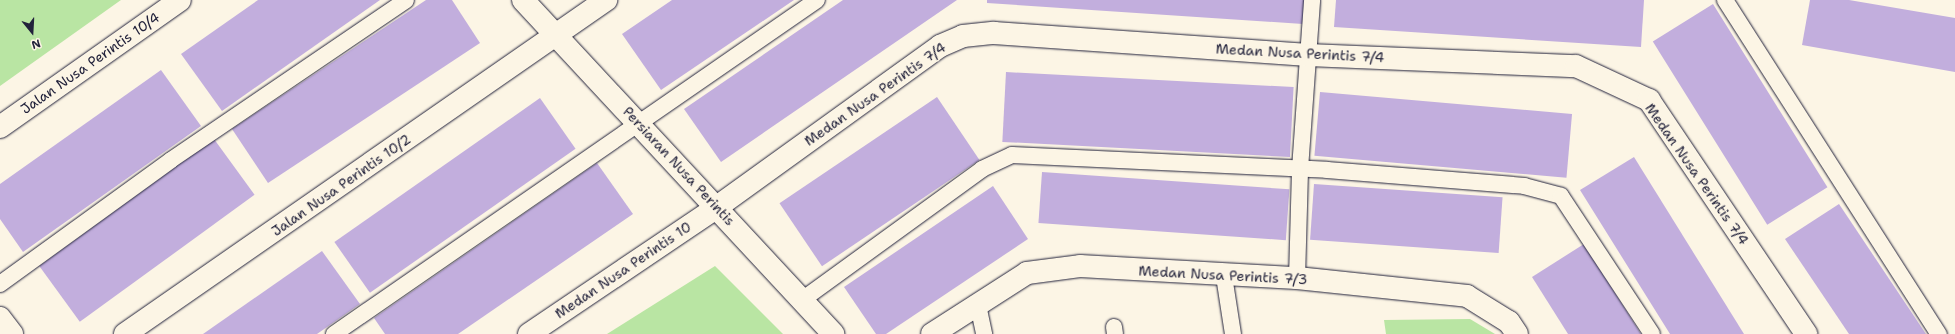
<!DOCTYPE html>
<html>
<head>
<meta charset="utf-8">
<style>
  body { margin:0 }
  #map { position:relative; width:1955px; height:334px; overflow:hidden; background:#fcf5e5; font-family:"Shantell Sans",sans-serif }
  div>[style] { position:absolute }
  .green>* { inset:0; background:#b9e5a3 }
  .building>* { inset:0; background:#c2aedd; transform-origin:0 0 }
  .roads { filter:drop-shadow(0 0 1px #22223b) drop-shadow(0 0 1px #22223b) }
  .lane>* { height:16px; margin:-8px; padding:0 8px; transform-origin:8px; border-radius:8px; background:#fcf5e5 }
  .street>* { height:22px; margin:-11px; padding:0 11px; transform-origin:11px; border-radius:11px; background:#fcf5e5 }
  span { translate:-50% -50%; white-space:nowrap; text-align:center; line-height:1.15; -webkit-text-stroke:3px #fcf5e5; paint-order:stroke }
  .street-label { font-size:14px; color:#22223b }
  .north { position:absolute; left:12px; top:12px; width:40px; height:40px; -webkit-text-stroke:3px #fcf5e5; paint-order:stroke; rotate:162deg; font-size:11px; font-weight:700; line-height:16px; text-align:center; color:#22223b }
  .north::after { content:''; display:block; margin:auto; width:14px; height:18px; background:#22223b; clip-path:polygon(50% 0,100% 100%,50% 72%,0 100%) }
</style>
</head>
<body>
<div id="map">
  <div class="green">
    <div style="clip-path:polygon(0 0,121px 0,0 86px)"></div>
    <div style="clip-path:polygon(715px 266px,783px 334px,607px 334px)"></div>
    <div style="clip-path:polygon(1470px 319px,1495px 334px,1386px 334px,1384px 320px)"></div>
  </div>
  <div class="building">
    <div style="clip-path:polygon(258px 0,380px 0,222px 111px,181px 54px)"></div>
    <div style="clip-path:polygon(426px 0,452px 0,480px 43px,268px 183px,232px 129px)"></div>
    <div style="clip-path:polygon(672px 0,794px 0,661px 90px,622px 34px)"></div>
    <div style="clip-path:polygon(843px 0,957px 0,721px 162px,684px 109px)"></div>
    <div style="clip-path:polygon(987px 0,1305px 0,1303px 24px,987px 3px)"></div>
    <div style="clip-path:polygon(1336px 0,1644px 0,1641px 47px,1334px 27px)"></div>
    <div style="clip-path:polygon(1810px 0,1849px 0,1955px 18px,1955px 72px,1802px 45px)"></div>
    <div style="left:1713px;top:4px;width:216px;height:71px;rotate:58deg"></div>
    <div style="clip-path:polygon(161px 70px,201px 126px,23px 252px,0 219px,0 184px)"></div>
    <div style="left:1006px;top:72px;width:288px;height:70px;rotate:3deg"></div>
    <div style="left:1320px;top:92px;width:253px;height:64px;rotate:5deg"></div>
    <div style="left:937px;top:97px;width:76px;height:190px;rotate:56deg"></div>
    <div style="left:540px;top:98px;width:62px;height:251px;rotate:55deg"></div>
    <div style="left:214px;top:139px;width:69px;height:216px;rotate:54deg"></div>
    <div style="clip-path:polygon(1634px 157px,1744px 334px,1670px 334px,1580px 190px)"></div>
    <div style="clip-path:polygon(597px 163px,633px 214px,458px 334px,385px 334px,374px 318px)"></div>
    <div style="left:1042px;top:172px;width:248px;height:51px;rotate:4deg"></div>
    <div style="left:1314px;top:184px;width:189px;height:56px;rotate:4deg"></div>
    <div style="clip-path:polygon(993px 186px,1028px 239px,886px 334px,876px 334px,844px 287px)"></div>
    <div style="clip-path:polygon(1839px 204px,1926px 334px,1849px 334px,1785px 239px)"></div>
    <div style="clip-path:polygon(1584px 244px,1641px 334px,1568px 334px,1532px 277px)"></div>
    <div style="clip-path:polygon(322px 251px,360px 304px,317px 334px,203px 334px)"></div>
  </div>
  <div class="roads">
    <div class="lane">
      <div style="left:1725px;top:0;width:397px;rotate:57.4deg"></div>
      <div style="left:1224px;top:276px;width:59px;rotate:81.2deg"></div>
      <div style="left:1297px;top:278px;width:109px;rotate:-88.4deg"></div>
      <div style="left:1300px;top:169px;width:169px;rotate:-85.9deg"></div>
      <div style="left:0;top:284px;width:211px;rotate:-35.9deg"></div>
      <div style="left:171px;top:160px;width:284px;rotate:-34.2deg"></div>
      <div style="left:802px;top:300px;width:223px;rotate:-36deg"></div>
      <div style="left:982px;top:169px;width:33px;rotate:-25deg"></div>
      <div style="left:1012px;top:155px;width:315px;rotate:2.7deg"></div>
      <div style="left:1327px;top:170px;width:198px;rotate:4.6deg"></div>
      <div style="left:1524px;top:186px;width:38px;rotate:15deg"></div>
      <div style="left:1561px;top:196px;width:165px;rotate:56.6deg"></div>
      <div style="left:978px;top:305px;width:30px;rotate:78deg"></div>
      <div style="left:1114px;top:327px;width:7px;rotate:82deg"></div>
      <div style="left:334px;top:334px;width:587px;rotate:-34.66deg"></div>
    </div>
    <div class="street">
      <div style="left:523px;top:0;width:456px;rotate:47.1deg"></div>
      <div style="left:0;top:127px;width:220px;rotate:-35.2deg"></div>
      <div style="left:0;top:318px;width:20px;rotate:53deg"></div>
      <div style="left:125px;top:334px;width:586px;rotate:-34.78deg"></div>
      <div style="left:529px;top:334px;width:227px;rotate:-34deg"></div>
      <div style="left:717px;top:207px;width:275px;rotate:-35.8deg"></div>
      <div style="left:940px;top:46px;width:25px;rotate:-23deg"></div>
      <div style="left:963px;top:36px;width:31px;rotate:-6deg"></div>
      <div style="left:994px;top:33px;width:315px;rotate:4deg"></div>
      <div style="left:1308px;top:55px;width:268px;rotate:2.4deg"></div>
      <div style="left:1576px;top:66px;width:81px;rotate:25deg"></div>
      <div style="left:1649px;top:100px;width:282px;rotate:56.1deg"></div>
      <div style="left:932px;top:334px;width:113px;rotate:-32.7deg"></div>
      <div style="left:1027px;top:273px;width:53px;rotate:-7.5deg"></div>
      <div style="left:1080px;top:266px;width:217px;rotate:3.2deg"></div>
      <div style="left:1297px;top:278px;width:171px;rotate:6deg"></div>
      <div style="left:1467px;top:296px;width:49px;rotate:31.8deg"></div>
      <div style="left:1509px;top:322px;width:14px;rotate:56deg"></div>
    </div>
  </div>
  <div class="street-label">
    <span style="left:1300px;top:53px;rotate:3deg">Medan Nusa Perintis 7/4</span>
    <span style="left:90px;top:63px;rotate:-35deg">Jalan Nusa Perintis 10/4</span>
    <span style="left:875px;top:94px;rotate:-35deg">Medan Nusa Perintis 7/4</span>
    <span style="left:679px;top:166px;rotate:47deg">Persiaran Nusa Perintis</span>
    <span style="left:1697px;top:174px;rotate:55deg">Medan Nusa Perintis 7/4</span>
    <span style="left:341px;top:185px;rotate:-35deg">Jalan Nusa Perintis 10/2</span>
    <span style="left:623px;top:270px;rotate:-34deg">Medan Nusa Perintis 10</span>
    <span style="left:1223px;top:275px;rotate:3deg">Medan Nusa Perintis 7/3</span>
  </div>
  <div class="north">N</div>
</div>
</body>
</html>
